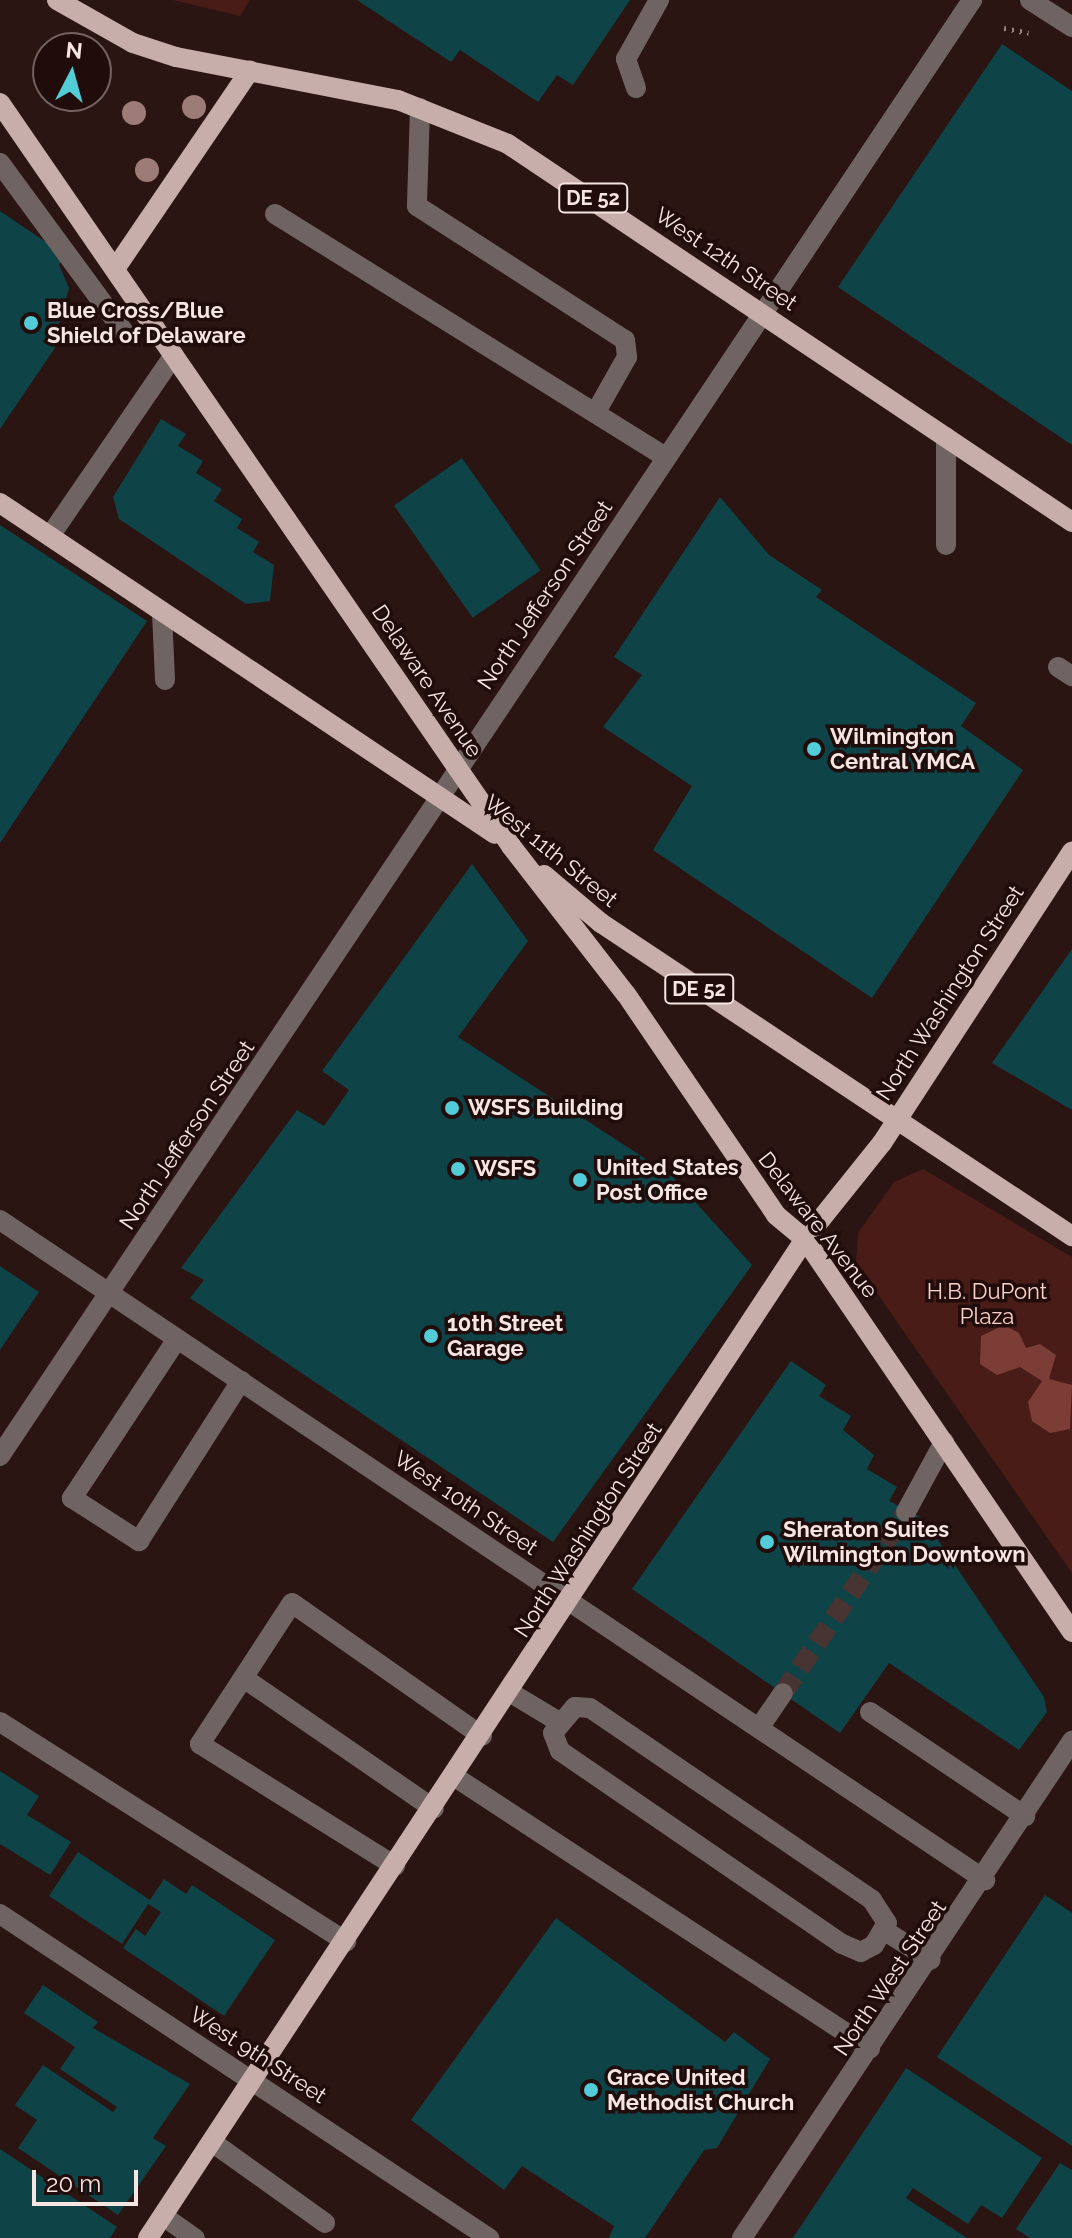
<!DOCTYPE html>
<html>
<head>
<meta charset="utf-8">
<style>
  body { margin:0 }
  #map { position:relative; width:1072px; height:2238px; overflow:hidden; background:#2a1513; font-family:Raleway,sans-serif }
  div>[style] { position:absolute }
  .green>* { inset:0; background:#4a1c18 }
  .water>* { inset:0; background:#7c3d36 }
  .building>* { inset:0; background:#0e4348; transform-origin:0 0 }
  .minor-tunnel>* { height:20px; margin-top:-10px; transform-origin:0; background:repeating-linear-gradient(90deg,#483432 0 20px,transparent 0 30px) }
  .path>* { height:5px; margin-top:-2.5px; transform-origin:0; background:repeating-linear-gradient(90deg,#978583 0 2px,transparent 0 8px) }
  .minor>* { height:20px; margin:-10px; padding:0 10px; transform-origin:10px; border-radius:10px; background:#706462 }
  .major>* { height:20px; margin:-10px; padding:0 10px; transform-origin:10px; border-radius:10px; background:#c7aeaa }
  .trees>* { width:24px; height:24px; margin:-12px; border-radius:50%; background:#9d7c78 }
  .dots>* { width:22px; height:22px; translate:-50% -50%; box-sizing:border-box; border:4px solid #200c0a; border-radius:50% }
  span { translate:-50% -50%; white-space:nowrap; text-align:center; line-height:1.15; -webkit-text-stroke:7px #200c0a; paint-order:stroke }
  .shield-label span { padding:2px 6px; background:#200c0a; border:2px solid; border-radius:6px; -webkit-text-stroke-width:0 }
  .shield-label { font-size:20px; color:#f5e5e3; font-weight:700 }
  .street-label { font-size:22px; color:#f5e5e3 }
  .poi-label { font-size:22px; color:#f5e5e3; font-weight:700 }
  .left { translate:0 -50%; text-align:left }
  .park-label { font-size:22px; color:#fbd1cb }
  .north { position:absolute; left:32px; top:32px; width:80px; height:80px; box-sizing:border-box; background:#200c0a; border:2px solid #756361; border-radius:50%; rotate:6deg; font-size:22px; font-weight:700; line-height:32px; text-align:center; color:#f5e5e3 }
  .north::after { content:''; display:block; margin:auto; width:28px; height:36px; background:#52ccd6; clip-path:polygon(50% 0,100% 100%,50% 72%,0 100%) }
  .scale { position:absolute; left:32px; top:2170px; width:106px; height:36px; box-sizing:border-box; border:4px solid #f5e5e3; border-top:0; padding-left:10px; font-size:24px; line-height:28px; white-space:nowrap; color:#f5e5e3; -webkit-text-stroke:6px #200c0a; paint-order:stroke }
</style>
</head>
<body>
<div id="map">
  <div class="green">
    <div style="clip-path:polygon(173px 0,250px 0,240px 16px)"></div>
    <div style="clip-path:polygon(923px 1169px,1072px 1257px,1072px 1573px,856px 1263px,858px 1233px,894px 1182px)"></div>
  </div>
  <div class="water">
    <div style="clip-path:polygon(1004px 1325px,1019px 1333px,1026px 1348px,1040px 1344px,1056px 1355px,1049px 1379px,1072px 1385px,1070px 1429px,1050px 1433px,1032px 1421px,1028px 1402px,1042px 1381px,1020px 1367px,997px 1375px,980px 1364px,981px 1336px)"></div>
  </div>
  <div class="building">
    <div style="clip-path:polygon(357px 0,630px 0,573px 85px,557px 75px,538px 102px,460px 50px,451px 62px)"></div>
    <div style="clip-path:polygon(1002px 44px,1072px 91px,1072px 445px,838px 287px)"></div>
    <div style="clip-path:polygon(0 211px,65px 255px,59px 265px,69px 288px,58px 328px,65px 333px,0 429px)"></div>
    <div style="clip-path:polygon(161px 419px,186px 434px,178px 446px,203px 461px,196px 473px,222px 489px,214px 501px,242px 519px,237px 528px,259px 542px,253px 552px,274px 565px,270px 601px,246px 604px,119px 519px,113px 497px)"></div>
    <div style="left:462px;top:458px;width:137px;height:83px;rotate:55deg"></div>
    <div style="clip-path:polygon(720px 497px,769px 555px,822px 590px,816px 597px,976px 703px,961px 726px,1023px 770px,872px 998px,653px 850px,692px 786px,603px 727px,642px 675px,614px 657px)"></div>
    <div style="clip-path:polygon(0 525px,147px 621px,0 843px)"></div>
    <div style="clip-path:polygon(472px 864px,528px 941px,458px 1037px,672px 1176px,752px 1265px,553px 1542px,190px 1298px,204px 1280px,181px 1268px,297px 1110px,324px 1126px,349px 1090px,322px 1071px)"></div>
    <div style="clip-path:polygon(1072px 949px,1072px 1110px,992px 1063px)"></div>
    <div style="clip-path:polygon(0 1266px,39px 1292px,0 1350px)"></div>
    <div style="clip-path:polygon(791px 1361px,826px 1385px,819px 1396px,851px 1416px,843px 1430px,874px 1455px,867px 1469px,897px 1487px,889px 1501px,924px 1519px,1044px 1697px,1047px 1712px,1019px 1750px,889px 1663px,840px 1733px,632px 1589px)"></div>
    <div style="clip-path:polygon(0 1771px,39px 1796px,27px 1815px,71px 1842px,50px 1875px,0 1844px)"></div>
    <div style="clip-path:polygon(78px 1852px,150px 1900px,164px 1879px,186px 1894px,192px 1885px,275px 1940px,224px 2016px,123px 1948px,136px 1929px,145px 1936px,161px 1912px,148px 1904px,122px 1944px,49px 1896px)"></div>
    <div style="clip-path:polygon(1045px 1895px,1072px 1913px,1072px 2146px,937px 2057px)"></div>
    <div style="clip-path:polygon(556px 1918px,725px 2042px,734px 2032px,770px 2059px,717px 2148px,704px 2150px,645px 2238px,609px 2238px,614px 2226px,522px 2166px,504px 2190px,411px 2120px)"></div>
    <div style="clip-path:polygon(43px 1985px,98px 2022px,93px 2028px,190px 2084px,153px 2138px,166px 2146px,118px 2215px,18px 2148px,37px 2120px,15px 2105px,43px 2065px,113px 2112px,117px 2107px,60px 2069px,75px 2047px,24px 2013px)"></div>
    <div style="clip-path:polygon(906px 2068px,1042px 2158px,1002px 2218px,981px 2205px,968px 2224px,913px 2188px,906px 2198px,967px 2238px,793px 2238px)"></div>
    <div style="clip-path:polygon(0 2149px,117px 2227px,110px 2238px,0 2238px)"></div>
    <div style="clip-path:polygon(1060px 2163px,1072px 2170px,1072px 2238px,1030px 2238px,1016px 2229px)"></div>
  </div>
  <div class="minor-tunnel">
    <div style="left:783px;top:1693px;width:219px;rotate:-55.8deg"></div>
  </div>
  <div class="path">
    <div style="left:1004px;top:28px;width:25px;rotate:11deg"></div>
  </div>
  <div class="minor">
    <div style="left:1030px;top:0;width:50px;rotate:32.7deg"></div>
    <div style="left:636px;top:88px;width:31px;rotate:-109deg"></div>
    <div style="left:626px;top:59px;width:68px;rotate:-60.8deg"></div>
    <div style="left:420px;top:108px;width:98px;rotate:91.8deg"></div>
    <div style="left:417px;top:206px;width:247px;rotate:32.8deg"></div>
    <div style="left:625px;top:340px;width:17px;rotate:83deg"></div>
    <div style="left:627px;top:357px;width:61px;rotate:119.5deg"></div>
    <div style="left:0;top:163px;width:211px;rotate:53.7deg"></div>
    <div style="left:275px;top:214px;width:460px;rotate:31.9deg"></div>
    <div style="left:946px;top:437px;width:108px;rotate:90deg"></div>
    <div style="left:50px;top:536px;width:219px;rotate:-55.6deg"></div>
    <div style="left:162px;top:613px;width:67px;rotate:87.4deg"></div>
    <div style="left:1058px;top:667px;width:17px;rotate:33deg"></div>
    <div style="left:0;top:1220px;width:1186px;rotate:33.82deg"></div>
    <div style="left:177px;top:1339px;width:191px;rotate:123.4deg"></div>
    <div style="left:72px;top:1498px;width:80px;rotate:32.7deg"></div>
    <div style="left:139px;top:1541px;width:190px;rotate:-57.5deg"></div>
    <div style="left:0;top:1456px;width:1751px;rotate:-56.27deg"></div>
    <div style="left:906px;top:1512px;width:80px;rotate:-61.5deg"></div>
    <div style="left:245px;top:1679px;width:229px;rotate:34.5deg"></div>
    <div style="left:511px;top:1693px;width:56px;rotate:31.1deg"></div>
    <div style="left:575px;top:1707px;width:15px;rotate:4deg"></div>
    <div style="left:590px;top:1708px;width:341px;rotate:34.2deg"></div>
    <div style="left:872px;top:1900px;width:27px;rotate:57deg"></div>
    <div style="left:887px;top:1923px;width:26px;rotate:121deg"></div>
    <div style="left:874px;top:1945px;width:15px;rotate:152deg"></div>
    <div style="left:861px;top:1952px;width:21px;rotate:-157deg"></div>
    <div style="left:842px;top:1944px;width:342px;rotate:-145.6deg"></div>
    <div style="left:560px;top:1751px;width:19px;rotate:-111deg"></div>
    <div style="left:553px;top:1733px;width:34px;rotate:-50deg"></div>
    <div style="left:870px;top:1712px;width:187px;rotate:33.9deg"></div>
    <div style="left:0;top:1722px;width:410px;rotate:32.4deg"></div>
    <div style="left:759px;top:1728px;width:42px;rotate:-55.6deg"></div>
    <div style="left:455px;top:1777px;width:496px;rotate:33.2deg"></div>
    <div style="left:395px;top:1866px;width:230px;rotate:-148deg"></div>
    <div style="left:200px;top:1744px;width:168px;rotate:-56.9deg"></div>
    <div style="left:292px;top:1603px;width:232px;rotate:35deg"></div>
    <div style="left:0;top:1914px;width:587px;rotate:33.53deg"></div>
    <div style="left:885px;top:1931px;width:54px;rotate:32.2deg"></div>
    <div style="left:212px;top:2142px;width:139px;rotate:35.6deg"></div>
    <div style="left:163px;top:2216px;width:39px;rotate:35deg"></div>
    <div style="left:742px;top:2238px;width:597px;rotate:-56.42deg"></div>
  </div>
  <div class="major">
    <div style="left:57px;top:0;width:87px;rotate:29.5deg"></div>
    <div style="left:133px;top:43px;width:45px;rotate:18deg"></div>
    <div style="left:176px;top:57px;width:226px;rotate:11deg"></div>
    <div style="left:398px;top:100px;width:118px;rotate:21.8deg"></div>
    <div style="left:508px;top:144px;width:679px;rotate:33.83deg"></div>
    <div style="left:0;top:103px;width:902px;rotate:55.48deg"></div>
    <div style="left:511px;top:846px;width:187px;rotate:52.2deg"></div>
    <div style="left:626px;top:994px;width:267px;rotate:55.8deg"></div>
    <div style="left:776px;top:1215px;width:38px;rotate:40deg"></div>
    <div style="left:805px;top:1239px;width:475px;rotate:55.8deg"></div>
    <div style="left:115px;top:269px;width:240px;rotate:-55.8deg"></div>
    <div style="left:0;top:503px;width:595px;rotate:33.77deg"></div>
    <div style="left:544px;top:875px;width:75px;rotate:40.1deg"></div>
    <div style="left:601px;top:923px;width:566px;rotate:33.61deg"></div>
    <div style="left:148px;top:2238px;width:1196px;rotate:-56.67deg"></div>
    <div style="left:805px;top:1239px;width:123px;rotate:-51.3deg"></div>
    <div style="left:882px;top:1143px;width:348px;rotate:-56.9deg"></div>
  </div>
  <div class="trees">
    <div style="left:194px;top:107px"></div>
    <div style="left:134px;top:113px"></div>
    <div style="left:147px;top:170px"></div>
  </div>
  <div class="dots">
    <div style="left:31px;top:323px;background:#52ccd6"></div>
    <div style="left:814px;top:749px;background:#52ccd6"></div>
    <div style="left:452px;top:1108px;background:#52ccd6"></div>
    <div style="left:458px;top:1169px;background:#52ccd6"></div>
    <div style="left:580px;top:1180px;background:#52ccd6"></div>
    <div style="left:431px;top:1336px;background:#52ccd6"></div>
    <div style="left:767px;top:1542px;background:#52ccd6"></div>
    <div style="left:591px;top:2090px;background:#52ccd6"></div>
  </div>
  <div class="shield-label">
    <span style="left:593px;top:198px">DE 52</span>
    <span style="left:699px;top:989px">DE 52</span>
  </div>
  <div class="street-label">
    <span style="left:726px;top:259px;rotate:34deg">West 12th Street</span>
    <span style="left:545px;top:595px;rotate:-56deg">North Jefferson Street</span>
    <span style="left:427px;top:681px;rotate:56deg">Delaware Avenue</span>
    <span style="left:551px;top:851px;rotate:39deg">West 11th Street</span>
    <span style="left:950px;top:993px;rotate:-57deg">North Washington Street</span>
    <span style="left:187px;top:1135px;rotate:-56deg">North Jefferson Street</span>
    <span style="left:818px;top:1225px;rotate:52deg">Delaware Avenue</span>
    <span style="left:466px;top:1503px;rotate:34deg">West 10th Street</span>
    <span style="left:588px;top:1530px;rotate:-57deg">North Washington Street</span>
    <span style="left:890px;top:1978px;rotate:-56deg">North West Street</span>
    <span style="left:258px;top:2055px;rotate:33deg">West 9th Street</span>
  </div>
  <div class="poi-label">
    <span class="left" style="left:47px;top:323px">Blue Cross/Blue<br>Shield of Delaware</span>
    <span class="left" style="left:830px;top:749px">Wilmington<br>Central YMCA</span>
    <span class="left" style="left:468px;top:1108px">WSFS Building</span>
    <span class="left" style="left:596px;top:1180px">United States<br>Post Office</span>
    <span class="left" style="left:474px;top:1169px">WSFS</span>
    <span class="left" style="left:447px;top:1336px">10th Street<br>Garage</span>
    <span class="left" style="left:783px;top:1542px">Sheraton Suites<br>Wilmington Downtown</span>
    <span class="left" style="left:607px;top:2090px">Grace United<br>Methodist Church</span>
  </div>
  <div class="park-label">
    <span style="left:987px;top:1304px">H.B. DuPont<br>Plaza</span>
  </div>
  <div class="north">N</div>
  <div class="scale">20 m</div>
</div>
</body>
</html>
